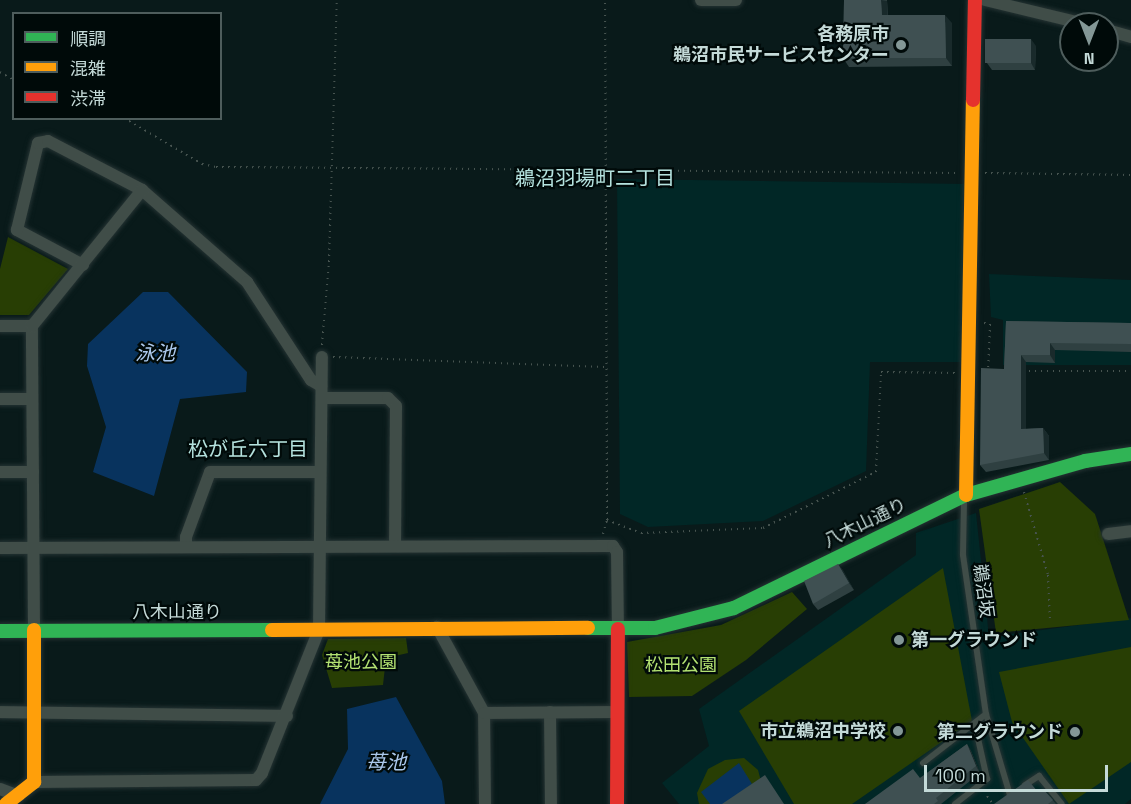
<!DOCTYPE html>
<html>
<head>
<meta charset="utf-8">
<style>
  body { margin:0 }
  #map { position:relative; width:1131px; height:804px; overflow:hidden; background:#091a1a; font-family:"Space Grotesk","Noto Sans JP",sans-serif }
  div>[style] { position:absolute }
  .built>* { inset:0; background:#012726 }
  .green>* { inset:0; background:#283e04 }
  .water>* { inset:0; background:#08335e }
  .path>* { height:2px; margin-top:-1px; transform-origin:0; background:repeating-linear-gradient(90deg,#475450 0 1.5px,transparent 0 6px) }
  .roads { filter:drop-shadow(0 0 2px #253333) drop-shadow(0 0 2px #253333) }
  .lane>* { height:6px; margin:-3px; padding:0 3px; transform-origin:3px; border-radius:3px; background:#404d48 }
  .street>* { height:12px; margin:-6px; padding:0 6px; transform-origin:6px; border-radius:6px; background:#404d48 }
  .fast>* { height:14px; margin:-7px; padding:0 7px; transform-origin:7px; border-radius:7px; background:#30b455 }
  .slow>* { height:14px; margin:-7px; padding:0 7px; transform-origin:7px; border-radius:7px; background:#ff9f0a }
  .jam>* { height:14px; margin:-7px; padding:0 7px; transform-origin:7px; border-radius:7px; background:#e5322d }
  .wall>* { inset:0; background:#2f4041 }
  .shaded-wall>* { inset:0; background:#192a2b }
  .building>* { inset:0; background:#3f5052; transform-origin:0 0 }
  .dots>* { width:16px; height:16px; translate:-50% -50%; box-sizing:border-box; border:3px solid #000a09; border-radius:50% }
  span { translate:-50% -50%; white-space:nowrap; text-align:center; line-height:1.15; -webkit-text-stroke:4.5px #000a09; paint-order:stroke }
  .poi-label { font-size:18px; color:#c4dad8; font-weight:700 }
  .right { translate:-100% -50%; text-align:right }
  .left { translate:0 -50%; text-align:left }
  .street-label { font-size:18px; color:#c4dad8 }
  .park-label { font-size:18px; color:#b3e272 }
  .neighbourhood-label { font-size:20px; color:#b5e3df }
  .water-label { font-size:20px; color:#acc9ed; font-style:italic }
  .legend { position:absolute; left:12px; top:12px; width:210px; height:108px; box-sizing:border-box; background:#000a09; border:2px solid #4e5d5c; margin:0; padding:8px 10px; list-style:none; font-size:18px; color:#c4dad8 }
  .legend li { display:flex; align-items:center; gap:12px; height:30px }
  .legend b { width:30px; border:2px solid #4e5d5c }
  .north { position:absolute; left:1059px; top:12px; width:60px; height:60px; box-sizing:border-box; background:#000a09; border:2px solid #4e5d5c; border-radius:50%; rotate:180deg; font-size:16px; font-weight:700; line-height:24px; text-align:center; color:#c4dad8 }
  .north::after { content:''; display:block; margin:auto; width:21px; height:27px; background:#839796; clip-path:polygon(50% 0,100% 100%,50% 72%,0 100%) }
  .scale { position:absolute; left:924px; top:765px; width:184px; height:27px; box-sizing:border-box; border:3px solid #c4dad8; border-top:0; padding-left:8px; font-size:18px; line-height:21px; white-space:nowrap; color:#c4dad8; -webkit-text-stroke:4px #000a09; paint-order:stroke }
</style>
</head>
<body>
<div id="map">
  <div class="built">
    <div style="clip-path:polygon(617px 179px,967px 184px,962px 362px,870px 362px,866px 471px,763px 521px,648px 527px,620px 514px)"></div>
    <div style="clip-path:polygon(989px 274px,1131px 280px,1131px 365px,1003px 365px,1003px 320px,991px 317px)"></div>
    <div style="clip-path:polygon(976px 513px,989px 637px,1131px 618px,1131px 799px,1125px 804px,679px 804px,662px 783px,709px 746px,699px 709px,916px 555px,916px 533px)"></div>
  </div>
  <div class="green">
    <div style="clip-path:polygon(8px 237px,68px 269px,29px 315px,0 315px,0 269px)"></div>
    <div style="clip-path:polygon(1060px 482px,1095px 514px,1129px 620px,996px 633px,979px 509px)"></div>
    <div style="clip-path:polygon(943px 568px,972px 721px,852px 804px,794px 804px,739px 711px)"></div>
    <div style="clip-path:polygon(792px 592px,807px 609px,746px 660px,692px 696px,629px 697px,627px 642px,721px 625px)"></div>
    <div style="clip-path:polygon(406px 638px,408px 653px,386px 658px,383px 685px,332px 688px,322px 655px,328px 639px)"></div>
    <div style="clip-path:polygon(1131px 647px,1131px 762px,1069px 804px,1012px 722px,999px 672px)"></div>
    <div style="clip-path:polygon(744px 758px,758px 770px,762px 785px,734px 804px,699px 804px,697px 793px,708px 769px,725px 760px)"></div>
  </div>
  <div class="water">
    <div style="clip-path:polygon(143px 292px,168px 292px,247px 372px,246px 392px,180px 399px,154px 496px,93px 472px,106px 427px,87px 366px,88px 344px)"></div>
    <div style="clip-path:polygon(396px 697px,442px 781px,445px 804px,320px 804px,348px 749px,347px 709px)"></div>
    <div style="clip-path:polygon(739px 763px,752px 784px,724px 804px,710px 804px,701px 792px)"></div>
  </div>
  <div class="path">
    <div style="left:0;top:72px;width:16px;rotate:30deg"></div>
    <div style="left:124px;top:118px;width:91px;rotate:30.5deg"></div>
    <div style="left:202px;top:164px;width:14px;rotate:12deg"></div>
    <div style="left:216px;top:167px;width:742px;rotate:0.46deg"></div>
    <div style="left:985px;top:173px;width:146px;rotate:0.8deg"></div>
    <div style="left:984px;top:323px;width:6px;rotate:9deg"></div>
    <div style="left:990px;top:324px;width:46px;rotate:92.5deg"></div>
    <div style="left:322px;top:345px;width:83px;rotate:-85.2deg"></div>
    <div style="left:329px;top:262px;width:262px;rotate:-88.3deg"></div>
    <div style="left:333px;top:357px;width:272px;rotate:2.1deg"></div>
    <div style="left:1023px;top:371px;width:108px"></div>
    <div style="left:1024px;top:492px;width:86px;rotate:73.9deg"></div>
    <div style="left:1048px;top:575px;width:44px;rotate:87.4deg"></div>
    <div style="left:607px;top:520px;width:36px;rotate:21deg"></div>
    <div style="left:641px;top:533px;width:122px;rotate:-2.3deg"></div>
    <div style="left:763px;top:528px;width:126px;rotate:-26.4deg"></div>
    <div style="left:876px;top:472px;width:100px;rotate:-87.1deg"></div>
    <div style="left:881px;top:372px;width:74px;rotate:0.8deg"></div>
    <div style="left:603px;top:534px;width:15px;rotate:-74deg"></div>
    <div style="left:607px;top:520px;width:520px;rotate:-90.22deg"></div>
    <div style="left:987px;top:796px;width:10px;rotate:53deg"></div>
  </div>
  <div class="roads">
    <div class="lane">
      <div style="left:964px;top:501px;width:54px;rotate:91.1deg"></div>
      <div style="left:963px;top:555px;width:161px;rotate:81.8deg"></div>
      <div style="left:986px;top:714px;width:84px;rotate:73.5deg"></div>
      <div style="left:1010px;top:795px;width:4px;rotate:-27deg"></div>
      <div style="left:923px;top:763px;width:80px;rotate:-37.9deg"></div>
      <div style="left:1025px;top:785px;width:17px;rotate:-33deg"></div>
      <div style="left:1039px;top:776px;width:36px;rotate:51deg"></div>
      <div style="left:955px;top:804px;width:41px;rotate:-38deg"></div>
      <div style="left:987px;top:779px;width:55px;rotate:-102.5deg"></div>
    </div>
    <div class="street">
      <div style="left:701px;top:0;width:35px"></div>
      <div style="left:985px;top:0;width:103px;rotate:13.5deg"></div>
      <div style="left:1107px;top:30px;width:25px;rotate:16deg"></div>
      <div style="left:83px;top:265px;width:75px;rotate:-152.1deg"></div>
      <div style="left:17px;top:230px;width:89px;rotate:-76.4deg"></div>
      <div style="left:38px;top:143px;width:10px;rotate:-11deg"></div>
      <div style="left:48px;top:141px;width:106px;rotate:27.5deg"></div>
      <div style="left:142px;top:190px;width:140px;rotate:41.2deg"></div>
      <div style="left:247px;top:282px;width:117px;rotate:56.9deg"></div>
      <div style="left:311px;top:380px;width:12px;rotate:31deg"></div>
      <div style="left:0;top:326px;width:32px"></div>
      <div style="left:322px;top:398px;width:66px"></div>
      <div style="left:388px;top:398px;width:11px;rotate:45deg"></div>
      <div style="left:396px;top:406px;width:140px;rotate:90.4deg"></div>
      <div style="left:0;top:399px;width:32px"></div>
      <div style="left:0;top:472px;width:33px"></div>
      <div style="left:1108px;top:534px;width:23px;rotate:-7deg"></div>
      <div style="left:186px;top:546px;width:9px;rotate:-90deg"></div>
      <div style="left:186px;top:537px;width:69px;rotate:-69.7deg"></div>
      <div style="left:210px;top:472px;width:110px"></div>
      <div style="left:0;top:548px;width:613px;rotate:-0.19deg"></div>
      <div style="left:613px;top:546px;width:7px;rotate:56deg"></div>
      <div style="left:617px;top:552px;width:77px;rotate:89.3deg"></div>
      <div style="left:437px;top:627px;width:98px;rotate:61.3deg"></div>
      <div style="left:34px;top:630px;width:304px;rotate:-90.4deg"></div>
      <div style="left:32px;top:326px;width:175px;rotate:-51deg"></div>
      <div style="left:0;top:712px;width:287px;rotate:0.8deg"></div>
      <div style="left:550px;top:712px;width:92px;rotate:89.4deg"></div>
      <div style="left:34px;top:782px;width:222px;rotate:-0.5deg"></div>
      <div style="left:256px;top:780px;width:9px;rotate:-49deg"></div>
      <div style="left:262px;top:773px;width:154px;rotate:-68.3deg"></div>
      <div style="left:319px;top:630px;width:273px;rotate:-89.4deg"></div>
      <div style="left:0;top:789px;width:20px;rotate:20deg"></div>
      <div style="left:485px;top:804px;width:91px;rotate:-90.6deg"></div>
      <div style="left:484px;top:713px;width:132px;rotate:-0.4deg"></div>
    </div>
    <div class="fast">
      <div style="left:588px;top:628px;width:67px"></div>
      <div style="left:655px;top:628px;width:81px;rotate:-14.2deg"></div>
      <div style="left:734px;top:608px;width:258px;rotate:-26deg"></div>
      <div style="left:966px;top:495px;width:124px;rotate:-15.9deg"></div>
      <div style="left:1085px;top:461px;width:47px;rotate:-8.7deg"></div>
      <div style="left:0;top:631px;width:272px;rotate:-0.2deg"></div>
    </div>
    <div class="slow">
      <div style="left:966px;top:495px;width:395px;rotate:-89deg"></div>
      <div style="left:272px;top:630px;width:316px;rotate:-0.4deg"></div>
      <div style="left:6px;top:804px;width:36px;rotate:-38deg"></div>
      <div style="left:34px;top:782px;width:152px;rotate:-90deg"></div>
    </div>
    <div class="jam">
      <div style="left:973px;top:100px;width:100px;rotate:-88.9deg"></div>
      <div style="left:617px;top:804px;width:175px;rotate:-89.7deg"></div>
    </div>
  </div>
  <div class="wall">
    <div style="clip-path:polygon(844px 0,887px 0,888px 15px,952px 23px,952px 66px,849px 67px,843px 58px)"></div>
    <div style="clip-path:polygon(1036px 46px,1035px 70px,992px 70px,987px 63px)"></div>
    <div style="clip-path:polygon(1006px 321px,1131px 323px,1131px 352px,1055px 350px,1055px 363px,1026px 362px,1026px 429px,1043px 428px,1049px 436px,1049px 460px,986px 472px,980px 465px,1004px 369px)"></div>
    <div style="clip-path:polygon(838px 564px,854px 590px,818px 610px,813px 604px)"></div>
    <div style="clip-path:polygon(967px 744px,971px 751px,980px 773px,941px 804px,865px 804px,920px 778px)"></div>
    <div style="clip-path:polygon(1043px 789px,1056px 804px,994px 804px,1038px 792px)"></div>
  </div>
  <div class="shaded-wall">
    <div style="clip-path:polygon(881px 0,887px 1px,888px 23px,882px 15px)"></div>
    <div style="clip-path:polygon(945px 15px,952px 23px,952px 66px,946px 58px)"></div>
    <div style="clip-path:polygon(1031px 39px,1036px 46px,1035px 70px,1031px 63px)"></div>
    <div style="clip-path:polygon(1050px 343px,1055px 350px,1055px 363px,1050px 355px)"></div>
    <div style="clip-path:polygon(1021px 355px,1026px 362px,1026px 436px,1021px 429px)"></div>
    <div style="clip-path:polygon(1043px 428px,1049px 436px,1049px 460px,1044px 453px)"></div>
    <div style="clip-path:polygon(838px 564px,843px 570px,854px 590px,849px 583px)"></div>
    <div style="clip-path:polygon(967px 744px,971px 751px,980px 773px,976px 766px)"></div>
  </div>
  <div class="building">
    <div style="clip-path:polygon(844px 0,881px 0,882px 15px,945px 15px,946px 58px,843px 58px)"></div>
    <div style="left:985px;top:39px;width:46px;height:24px"></div>
    <div style="clip-path:polygon(1006px 321px,1131px 323px,1131px 344px,1050px 343px,1050px 355px,1021px 355px,1021px 429px,1043px 428px,1044px 453px,980px 465px,981px 368px,1004px 369px)"></div>
    <div style="clip-path:polygon(838px 564px,849px 583px,813px 604px,804px 581px)"></div>
    <div style="clip-path:polygon(967px 744px,976px 766px,936px 798px,938px 801px,934px 804px,865px 804px,913px 769px,920px 778px)"></div>
    <div style="clip-path:polygon(765px 775px,784px 804px,722px 804px)"></div>
    <div style="clip-path:polygon(1028px 780px,1038px 792px,1043px 789px,1053px 800px,1048px 804px,994px 804px)"></div>
  </div>
  <div class="dots">
    <div style="left:901px;top:45px;background:#839796"></div>
    <div style="left:899px;top:640px;background:#839796"></div>
    <div style="left:898px;top:731px;background:#839796"></div>
    <div style="left:1075px;top:732px;background:#839796"></div>
  </div>
  <div class="poi-label">
    <span class="right" style="left:889px;top:45px">各務原市<br>鵜沼市民サービスセンター</span>
    <span class="left" style="left:911px;top:640px">第一グラウンド</span>
    <span class="right" style="left:886px;top:731px">市立鵜沼中学校</span>
    <span class="right" style="left:1063px;top:732px">第二グラウンド</span>
  </div>
  <div class="street-label">
    <span style="left:865px;top:523px;rotate:-26deg">八木山通り</span>
    <span style="left:983px;top:591px;rotate:82deg">鵜沼坂</span>
    <span style="left:177px;top:612px">八木山通り</span>
  </div>
  <div class="park-label">
    <span style="left:361px;top:662px">苺池公園</span>
    <span style="left:681px;top:665px">松田公園</span>
  </div>
  <div class="neighbourhood-label">
    <span style="left:595px;top:178px">鵜沼羽場町二丁目</span>
    <span style="left:248px;top:449px">松が丘六丁目</span>
  </div>
  <div class="water-label">
    <span style="left:155px;top:353px">泳池</span>
    <span style="left:386px;top:762px">苺池</span>
  </div>
  <ul class="legend">
  <li><b style="height:8px;background:#30b455"></b>順調</li>
  <li><b style="height:8px;background:#ff9f0a"></b>混雑</li>
  <li><b style="height:8px;background:#e5322d"></b>渋滞</li>
  </ul>
  <div class="north">N</div>
  <div class="scale">100 m</div>
</div>
</body>
</html>
